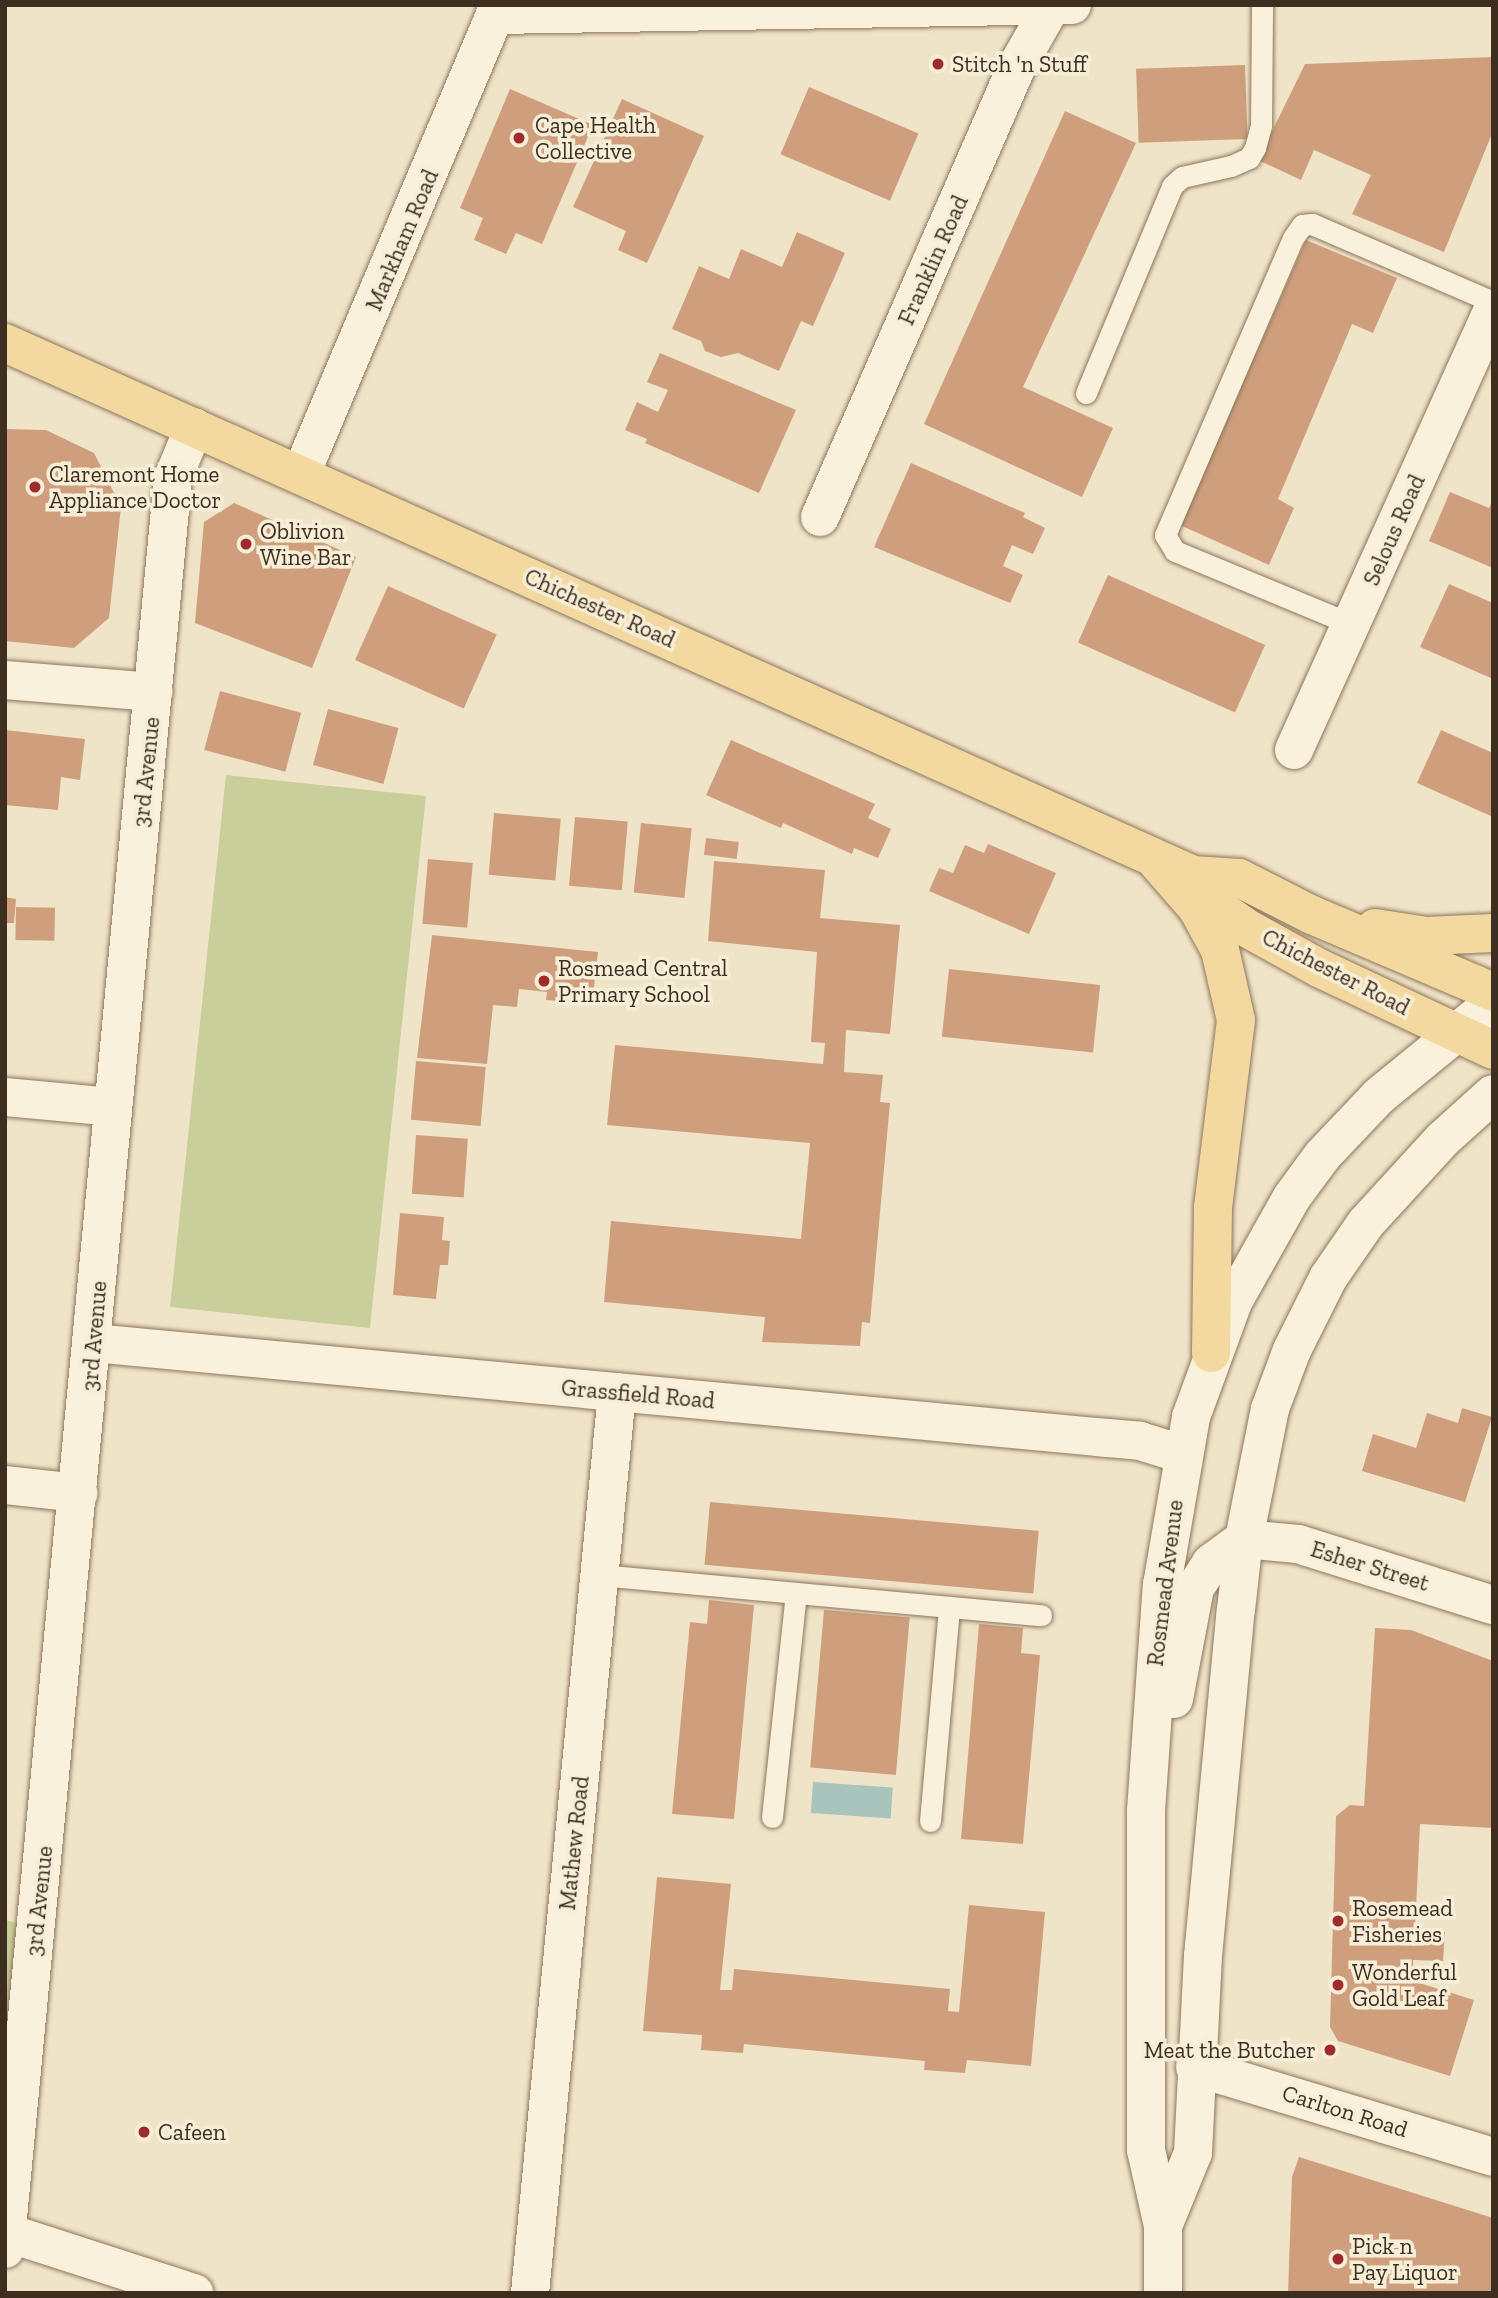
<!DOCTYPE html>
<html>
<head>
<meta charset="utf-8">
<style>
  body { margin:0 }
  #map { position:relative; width:1498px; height:2298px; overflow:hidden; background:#f0e4c8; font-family:"Zilla Slab",serif }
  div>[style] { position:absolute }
  .green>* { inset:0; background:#c9cf9b; transform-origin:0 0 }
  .water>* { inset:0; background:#a9c4bc; transform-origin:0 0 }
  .building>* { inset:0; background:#cf9f7d; transform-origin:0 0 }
  .roads { filter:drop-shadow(0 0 2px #8d765c) drop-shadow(0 0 2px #8d765c) }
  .lane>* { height:21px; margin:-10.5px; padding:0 10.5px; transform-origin:10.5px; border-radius:10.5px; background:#faf1dc }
  .street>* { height:38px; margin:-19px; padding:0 19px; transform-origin:19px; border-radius:19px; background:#faf1dc }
  .secondary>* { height:38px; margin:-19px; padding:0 19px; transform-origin:19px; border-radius:19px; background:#faf1dc }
  .primary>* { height:38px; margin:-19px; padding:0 19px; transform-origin:19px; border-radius:19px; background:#f3d9a0 }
  .dots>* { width:19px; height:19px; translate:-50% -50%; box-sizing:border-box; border:4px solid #f7eed8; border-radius:50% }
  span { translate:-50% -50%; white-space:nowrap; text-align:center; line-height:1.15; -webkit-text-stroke:7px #f7eed8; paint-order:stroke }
  .poi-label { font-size:23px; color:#3d2e20 }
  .left { translate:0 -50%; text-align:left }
  .right { translate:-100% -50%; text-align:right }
  .street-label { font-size:23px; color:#3d2e20 }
  .frame { position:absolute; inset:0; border:7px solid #3d2e20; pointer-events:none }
</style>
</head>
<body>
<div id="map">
  <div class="green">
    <div style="left:226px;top:775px;width:201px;height:535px;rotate:6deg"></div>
    <div style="clip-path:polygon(5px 1920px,24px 1925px,5px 2081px)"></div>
  </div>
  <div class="water">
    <div style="left:813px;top:1782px;width:80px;height:31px;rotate:4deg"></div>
  </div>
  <div class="building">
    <div style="clip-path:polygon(1493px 57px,1493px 131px,1444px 252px,1352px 214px,1371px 175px,1314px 150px,1301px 180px,1258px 160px,1305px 64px)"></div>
    <div style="left:1245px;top:65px;width:74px;height:109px;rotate:88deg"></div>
    <div style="left:809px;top:87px;width:119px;height:73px;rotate:23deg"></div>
    <div style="clip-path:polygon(510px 89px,593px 125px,542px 244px,516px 233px,506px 254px,474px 240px,483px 218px,460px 208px)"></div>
    <div style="clip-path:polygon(622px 99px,704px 136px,647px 263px,618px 250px,626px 231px,573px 207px)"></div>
    <div style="clip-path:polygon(1065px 111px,1136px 143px,1023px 387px,1113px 428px,1082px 497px,924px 424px)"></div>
    <div style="clip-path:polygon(797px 232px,845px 253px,813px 326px,801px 321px,779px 371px,738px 353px,721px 357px,705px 351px,701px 341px,672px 329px,699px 266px,729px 279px,741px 249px,782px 267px)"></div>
    <div style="clip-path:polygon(1306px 240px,1397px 278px,1373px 333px,1352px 324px,1278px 499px,1294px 508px,1269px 565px,1180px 525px)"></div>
    <div style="clip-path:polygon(660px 353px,796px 410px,759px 493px,645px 443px,647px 439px,625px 430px,637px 402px,658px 412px,668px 390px,647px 382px)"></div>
    <div style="clip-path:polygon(5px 429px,46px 430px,94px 453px,121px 507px,109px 618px,74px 648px,5px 641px)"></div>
    <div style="clip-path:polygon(911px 463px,1025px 513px,1023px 517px,1045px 528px,1033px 554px,1012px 545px,1003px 566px,1023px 575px,1010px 603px,874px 547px)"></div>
    <div style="clip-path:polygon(1450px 492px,1489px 508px,1493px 499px,1493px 568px,1429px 541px)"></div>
    <div style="clip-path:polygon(234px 503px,356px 557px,312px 668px,195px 623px,204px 522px)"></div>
    <div style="left:1108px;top:575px;width:172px;height:74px;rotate:24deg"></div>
    <div style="clip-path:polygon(1449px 584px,1493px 603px,1493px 679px,1420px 647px)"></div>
    <div style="left:388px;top:586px;width:119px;height:81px;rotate:24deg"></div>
    <div style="left:220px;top:691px;width:84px;height:61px;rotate:15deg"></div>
    <div style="left:328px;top:709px;width:73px;height:58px;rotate:15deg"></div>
    <div style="clip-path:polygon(5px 730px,85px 739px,80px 780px,61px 777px,58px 810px,5px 805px)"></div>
    <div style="clip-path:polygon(1441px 730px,1493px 753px,1493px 817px,1417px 783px)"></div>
    <div style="clip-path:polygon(731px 740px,875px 804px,868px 818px,891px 829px,878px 858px,854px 848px,852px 854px,783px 823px,781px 828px,706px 795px)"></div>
    <div style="left:494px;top:813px;width:67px;height:62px;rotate:5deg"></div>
    <div style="left:575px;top:817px;width:53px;height:69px;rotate:5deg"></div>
    <div style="left:641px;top:823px;width:51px;height:70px;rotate:6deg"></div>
    <div style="left:706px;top:838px;width:33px;height:17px;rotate:7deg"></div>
    <div style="clip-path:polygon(988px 844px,1056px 873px,1029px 934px,929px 891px,939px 868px,953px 873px,965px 845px,984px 853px)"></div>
    <div style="left:428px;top:859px;width:45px;height:65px;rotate:5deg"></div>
    <div style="clip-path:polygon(714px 861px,825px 870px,820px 918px,900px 925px,890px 1034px,846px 1030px,844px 1072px,883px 1075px,880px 1102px,890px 1103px,870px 1323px,862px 1322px,860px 1346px,762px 1342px,765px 1317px,604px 1302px,611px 1221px,801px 1239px,810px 1143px,607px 1125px,615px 1045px,823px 1064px,825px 1043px,811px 1042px,817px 952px,708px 941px)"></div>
    <div style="clip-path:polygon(5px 897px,16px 899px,14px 923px,5px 923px)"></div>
    <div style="left:16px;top:907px;width:39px;height:33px;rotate:1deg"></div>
    <div style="clip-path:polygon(432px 935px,598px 952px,593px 996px,573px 994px,573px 1002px,546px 1000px,547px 992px,519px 989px,517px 1007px,493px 1005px,487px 1064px,417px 1058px)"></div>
    <div style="left:949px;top:969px;width:152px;height:68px;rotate:6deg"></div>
    <div style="left:416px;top:1061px;width:70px;height:59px;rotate:5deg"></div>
    <div style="left:416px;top:1135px;width:52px;height:59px;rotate:4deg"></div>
    <div style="clip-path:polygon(400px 1213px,444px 1217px,442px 1240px,450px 1241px,448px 1265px,440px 1265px,436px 1299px,393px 1295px)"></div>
    <div style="clip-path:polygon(1462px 1408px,1492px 1417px,1465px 1502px,1362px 1471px,1373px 1434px,1416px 1448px,1427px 1413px,1458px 1423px)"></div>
    <div style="left:710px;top:1502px;width:330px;height:63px;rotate:5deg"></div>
    <div style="clip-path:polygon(709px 1600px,754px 1605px,734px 1819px,672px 1814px,690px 1622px,707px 1624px)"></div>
    <div style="left:824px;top:1610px;width:86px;height:158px;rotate:5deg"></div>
    <div style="clip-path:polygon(979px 1624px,1023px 1628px,1021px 1653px,1040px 1655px,1023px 1844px,961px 1839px)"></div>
    <div style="clip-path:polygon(1375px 1628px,1411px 1630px,1493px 1661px,1493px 1828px,1420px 1824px,1415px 1930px,1445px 1932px,1443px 1961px,1413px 1960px,1413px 1981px,1474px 2000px,1450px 2076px,1338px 2041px,1330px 2027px,1336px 1816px,1350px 1805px,1364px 1806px)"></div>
    <div style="clip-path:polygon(657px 1877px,731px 1884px,720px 1990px,732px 1990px,734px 1969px,950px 1989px,948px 2011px,959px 2012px,969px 1905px,1045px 1912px,1031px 2066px,967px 2060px,965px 2073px,924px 2070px,925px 2061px,744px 2044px,743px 2053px,701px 2050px,702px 2035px,643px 2031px)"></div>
    <div style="clip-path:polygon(1299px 2157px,1493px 2218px,1493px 2293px,1288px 2293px,1292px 2177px)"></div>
  </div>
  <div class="roads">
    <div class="lane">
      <div style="left:1086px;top:393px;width:224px;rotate:-67.4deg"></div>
      <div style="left:1172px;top:186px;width:13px;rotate:-42deg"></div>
      <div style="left:1182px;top:177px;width:50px;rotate:-12.7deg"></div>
      <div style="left:1231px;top:166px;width:20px;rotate:-24deg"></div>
      <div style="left:1249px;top:158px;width:12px;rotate:-59deg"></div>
      <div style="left:1255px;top:148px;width:24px;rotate:-75deg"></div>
      <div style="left:1261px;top:125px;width:120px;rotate:-89.5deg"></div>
      <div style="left:1351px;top:624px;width:191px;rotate:-157.5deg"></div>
      <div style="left:1175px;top:551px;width:19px;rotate:-122deg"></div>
      <div style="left:1165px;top:535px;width:323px;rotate:-66.7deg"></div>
      <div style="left:1293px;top:238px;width:16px;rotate:-55deg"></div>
      <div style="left:1302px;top:225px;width:10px;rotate:-6deg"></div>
      <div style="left:1312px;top:224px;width:197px;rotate:23.3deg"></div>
      <div style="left:599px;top:1575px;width:444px;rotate:5.2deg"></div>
      <div style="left:772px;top:1817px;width:225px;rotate:-83.9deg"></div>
      <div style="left:930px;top:1821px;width:215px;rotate:-84.9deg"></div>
    </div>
    <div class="street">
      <div style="left:301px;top:474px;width:509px;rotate:-67.11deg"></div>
      <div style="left:820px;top:517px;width:490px;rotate:-66.4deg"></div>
      <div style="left:1016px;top:68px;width:73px;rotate:-60.3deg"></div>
      <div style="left:5px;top:680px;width:149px;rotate:4.6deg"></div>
      <div style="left:1294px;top:750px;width:483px;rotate:-65.7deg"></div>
      <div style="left:5px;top:1097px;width:107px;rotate:5.3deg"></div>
      <div style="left:93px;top:1343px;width:1019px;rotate:5.35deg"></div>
      <div style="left:1108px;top:1438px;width:32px;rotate:5deg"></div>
      <div style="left:1140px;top:1441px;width:44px;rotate:17.2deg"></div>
      <div style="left:5px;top:1485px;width:74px;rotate:6.2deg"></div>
      <div style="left:1244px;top:1539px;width:54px;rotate:5.3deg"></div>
      <div style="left:1298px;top:1544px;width:204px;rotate:17.4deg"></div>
      <div style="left:1195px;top:2067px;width:311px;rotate:16.8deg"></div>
      <div style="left:5px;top:2232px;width:199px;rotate:17.9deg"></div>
      <div style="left:5px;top:2249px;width:1779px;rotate:-84.58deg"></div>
      <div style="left:173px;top:478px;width:55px;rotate:-67.6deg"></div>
      <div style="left:530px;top:2293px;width:905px;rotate:-84.48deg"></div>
    </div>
    <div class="secondary">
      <div style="left:496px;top:15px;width:576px;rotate:-0.99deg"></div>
      <div style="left:1174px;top:1699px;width:113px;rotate:-79.3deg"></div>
      <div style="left:1195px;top:1588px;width:30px;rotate:-57deg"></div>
      <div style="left:1211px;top:1563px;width:41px;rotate:-36deg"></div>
      <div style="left:1163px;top:2226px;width:79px;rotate:-67.7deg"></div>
      <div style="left:1193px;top:2153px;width:197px;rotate:-87.1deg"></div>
      <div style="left:1203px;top:1956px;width:348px;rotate:-84.6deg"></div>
      <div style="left:1236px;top:1610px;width:71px;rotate:-83.6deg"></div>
      <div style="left:1244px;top:1539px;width:133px;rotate:-78.7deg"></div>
      <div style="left:1270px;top:1409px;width:63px;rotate:-69.6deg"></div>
      <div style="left:1292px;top:1350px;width:80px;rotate:-63.4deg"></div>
      <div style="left:1328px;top:1278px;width:67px;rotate:-55.4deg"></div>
      <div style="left:1366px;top:1223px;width:114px;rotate:-47.5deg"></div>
      <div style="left:1443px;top:1139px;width:67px;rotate:-42deg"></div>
      <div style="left:1163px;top:2293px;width:67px;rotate:-90deg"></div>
      <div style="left:1163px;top:2226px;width:78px;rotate:-102.6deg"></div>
      <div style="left:1146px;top:2150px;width:339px;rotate:-90deg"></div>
      <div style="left:1146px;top:1811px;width:227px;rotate:-86deg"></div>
      <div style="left:1162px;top:1585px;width:170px;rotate:-80.2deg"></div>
      <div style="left:1191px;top:1417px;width:122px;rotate:-69.9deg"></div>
      <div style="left:1233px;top:1302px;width:120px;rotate:-60.7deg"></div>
      <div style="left:1292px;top:1197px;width:52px;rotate:-53.6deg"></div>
      <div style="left:1323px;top:1155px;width:81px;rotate:-46.5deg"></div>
      <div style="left:1379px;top:1096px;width:147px;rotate:-39.2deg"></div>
    </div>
    <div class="primary">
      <div style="left:5px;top:343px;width:1302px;rotate:24.12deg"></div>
      <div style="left:1193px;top:875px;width:46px;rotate:3.7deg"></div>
      <div style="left:1239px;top:878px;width:82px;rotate:26.9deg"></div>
      <div style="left:1312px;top:915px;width:197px;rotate:23deg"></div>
      <div style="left:1157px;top:862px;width:61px;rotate:49deg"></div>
      <div style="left:1197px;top:908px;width:48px;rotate:61.3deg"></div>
      <div style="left:1220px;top:950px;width:72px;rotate:77.1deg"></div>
      <div style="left:1236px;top:1020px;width:189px;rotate:97deg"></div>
      <div style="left:1213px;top:1208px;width:145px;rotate:90.8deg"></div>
      <div style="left:1199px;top:882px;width:36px;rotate:52deg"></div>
      <div style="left:1221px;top:910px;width:29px;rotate:35deg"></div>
      <div style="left:1245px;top:927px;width:85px;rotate:29deg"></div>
      <div style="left:1319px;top:968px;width:192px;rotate:25.2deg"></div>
      <div style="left:1375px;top:928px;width:52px;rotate:8.9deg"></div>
      <div style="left:1426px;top:936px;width:67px;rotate:-2.6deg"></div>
    </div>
  </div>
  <div class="dots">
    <div style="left:938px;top:64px;background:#9e2a2b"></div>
    <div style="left:519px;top:138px;background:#9e2a2b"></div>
    <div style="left:35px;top:487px;background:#9e2a2b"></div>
    <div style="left:246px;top:544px;background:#9e2a2b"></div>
    <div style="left:544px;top:981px;background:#9e2a2b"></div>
    <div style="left:1338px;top:1921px;background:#9e2a2b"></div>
    <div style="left:1338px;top:1985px;background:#9e2a2b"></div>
    <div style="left:1330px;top:2050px;background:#9e2a2b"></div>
    <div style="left:144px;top:2132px;background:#9e2a2b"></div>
    <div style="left:1338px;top:2259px;background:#9e2a2b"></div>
  </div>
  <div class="poi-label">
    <span class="left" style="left:952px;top:64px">Stitch 'n Stuff</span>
    <span class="left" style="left:535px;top:138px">Cape Health<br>Collective</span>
    <span class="left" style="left:49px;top:487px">Claremont Home<br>Appliance Doctor</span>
    <span class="left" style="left:260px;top:544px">Oblivion<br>Wine Bar</span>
    <span class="left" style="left:558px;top:981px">Rosmead Central<br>Primary School</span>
    <span class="left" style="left:1352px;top:1921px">Rosemead<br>Fisheries</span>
    <span class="left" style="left:1352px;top:1985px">Wonderful<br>Gold Leaf</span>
    <span class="right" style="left:1316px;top:2050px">Meat the Butcher</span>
    <span class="left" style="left:158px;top:2132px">Cafeen</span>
    <span class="left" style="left:1352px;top:2259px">Pick n<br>Pay Liquor</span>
  </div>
  <div class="street-label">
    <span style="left:402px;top:240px;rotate:-67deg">Markham Road</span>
    <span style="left:933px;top:260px;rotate:-66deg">Franklin Road</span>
    <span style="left:1394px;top:530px;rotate:-66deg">Selous Road</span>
    <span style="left:600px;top:608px;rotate:24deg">Chichester Road</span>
    <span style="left:146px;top:772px;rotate:-84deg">3rd Avenue</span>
    <span style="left:1336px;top:972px;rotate:27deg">Chichester Road</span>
    <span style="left:94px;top:1336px;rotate:-85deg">3rd Avenue</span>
    <span style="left:638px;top:1394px;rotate:5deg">Grassfield Road</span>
    <span style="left:1370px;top:1566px;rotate:17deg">Esher Street</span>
    <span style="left:1165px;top:1583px;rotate:-83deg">Rosmead Avenue</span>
    <span style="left:574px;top:1843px;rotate:-84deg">Mathew Road</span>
    <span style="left:39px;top:1901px;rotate:-84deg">3rd Avenue</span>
    <span style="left:1345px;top:2111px;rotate:17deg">Carlton Road</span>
  </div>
  <div class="frame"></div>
</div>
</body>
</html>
